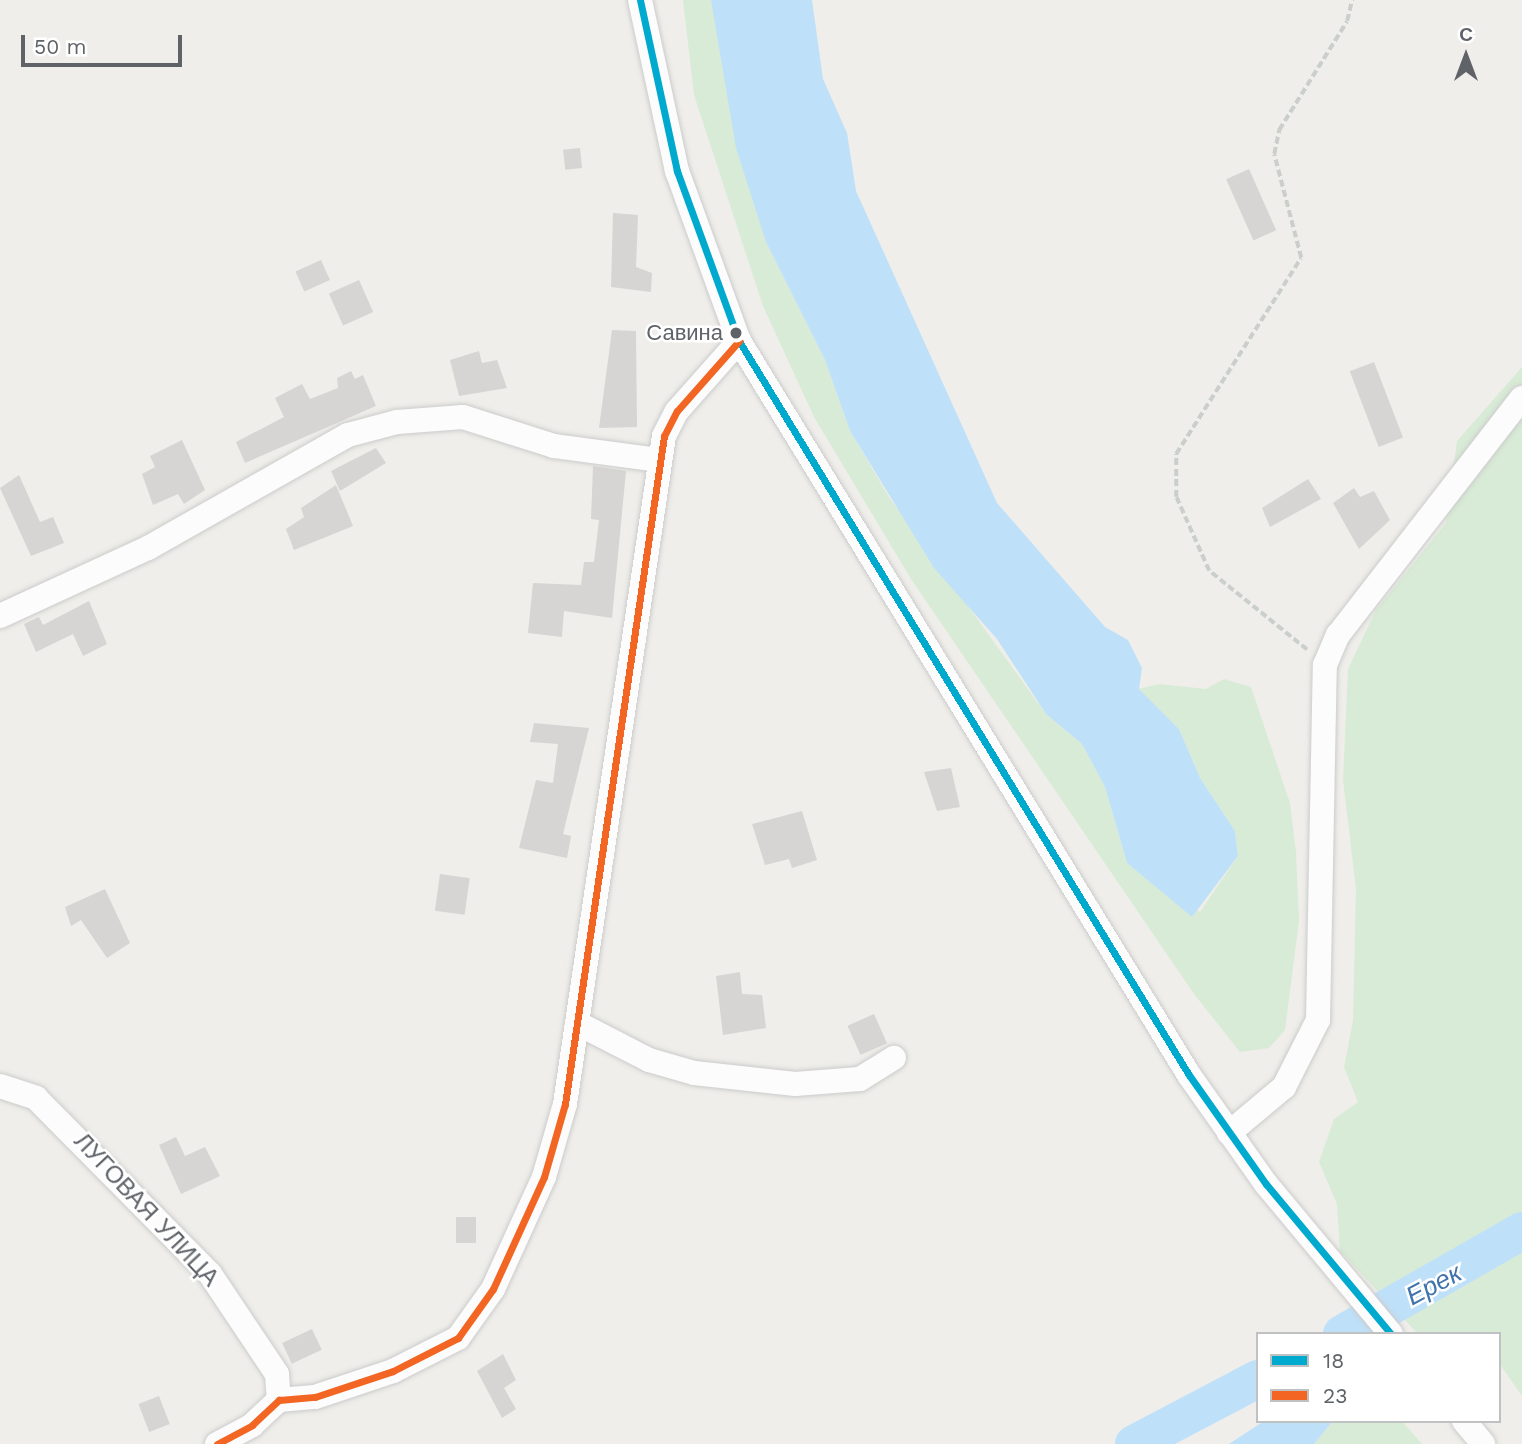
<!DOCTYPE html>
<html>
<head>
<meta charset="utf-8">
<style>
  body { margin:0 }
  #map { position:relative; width:1522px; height:1444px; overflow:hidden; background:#efeeea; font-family:"Work Sans",sans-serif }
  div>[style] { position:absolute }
  .green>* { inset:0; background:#d8ebd6 }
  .water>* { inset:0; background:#bfe0f9 }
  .river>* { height:38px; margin:-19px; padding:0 19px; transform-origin:19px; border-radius:19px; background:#bfe0f9 }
  .building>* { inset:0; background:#d6d5d3; transform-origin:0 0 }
  .path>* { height:3.5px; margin-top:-1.75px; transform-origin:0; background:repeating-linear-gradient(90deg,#cacfcc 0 7px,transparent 0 10.5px) }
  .roads { filter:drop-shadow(0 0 2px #cbcccc) drop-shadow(0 0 2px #cbcccc) }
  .minor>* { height:24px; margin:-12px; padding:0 12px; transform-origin:12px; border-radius:12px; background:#fdfcfc }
  .bus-1>* { height:7px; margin:-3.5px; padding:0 3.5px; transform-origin:3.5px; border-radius:3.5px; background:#00a9ce }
  .bus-2>* { height:7px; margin:-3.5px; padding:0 3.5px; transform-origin:3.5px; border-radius:3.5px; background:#f26522 }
  .dots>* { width:19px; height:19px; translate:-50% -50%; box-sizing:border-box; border:4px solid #fff; border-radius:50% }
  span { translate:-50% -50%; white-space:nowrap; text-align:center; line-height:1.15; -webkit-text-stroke:5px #fff; paint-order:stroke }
  .bus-label { font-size:22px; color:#5f6368 }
  .right { translate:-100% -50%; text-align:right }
  .street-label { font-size:24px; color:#5f6368 }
  .water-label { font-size:26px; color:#4174aa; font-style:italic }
  .legend { position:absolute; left:1256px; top:1332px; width:245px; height:91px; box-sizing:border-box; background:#fff; border:2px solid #bfc1c3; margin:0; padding:9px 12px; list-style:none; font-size:21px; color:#5f6368 }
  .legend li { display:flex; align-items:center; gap:14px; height:35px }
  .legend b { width:35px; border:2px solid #bfc1c3 }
  .north { position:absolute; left:1431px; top:21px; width:70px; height:70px; -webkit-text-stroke:5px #fff; paint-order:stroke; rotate:0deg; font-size:19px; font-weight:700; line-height:28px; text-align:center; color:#5f6368 }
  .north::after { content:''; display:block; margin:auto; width:24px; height:32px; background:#5f6368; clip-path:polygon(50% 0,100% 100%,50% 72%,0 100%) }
  .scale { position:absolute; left:21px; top:35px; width:161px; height:32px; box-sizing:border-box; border:4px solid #5f6368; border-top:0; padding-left:9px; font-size:21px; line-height:24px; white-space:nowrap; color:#5f6368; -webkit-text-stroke:5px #fff; paint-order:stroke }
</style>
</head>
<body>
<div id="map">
  <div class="green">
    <div style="clip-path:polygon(683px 0,711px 0,766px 242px,825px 360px,850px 431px,889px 497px,1046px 714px,1082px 744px,1105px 787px,1127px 863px,1200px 912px,1238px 856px,1235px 831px,1200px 778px,1179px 729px,1138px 689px,1159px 684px,1206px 689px,1224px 679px,1251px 687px,1290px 803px,1296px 852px,1299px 921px,1285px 1030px,1269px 1048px,1240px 1052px,1194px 994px,911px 579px,814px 417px,763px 306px,694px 95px)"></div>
    <div style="clip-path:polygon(1522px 367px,1522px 1396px,1499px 1363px,1499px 1334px,1418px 1334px,1340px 1251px,1337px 1204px,1319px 1162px,1334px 1119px,1358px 1102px,1344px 1067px,1353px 1021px,1356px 889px,1343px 780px,1348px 669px,1376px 610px,1446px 523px,1457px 441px)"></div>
    <div style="clip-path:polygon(1333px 1421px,1402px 1421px,1422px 1444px,1314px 1444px)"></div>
  </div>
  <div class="water">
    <div style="clip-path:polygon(711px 0,812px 0,823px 79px,847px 133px,856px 191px,997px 503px,1105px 627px,1128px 640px,1142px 668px,1139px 689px,1179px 729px,1200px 778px,1235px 831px,1238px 856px,1192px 917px,1127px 863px,1105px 787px,1082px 744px,1046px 714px,997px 639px,934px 568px,850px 431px,825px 360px,766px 242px,736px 148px)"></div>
    <div style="clip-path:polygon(1264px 1421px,1333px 1421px,1314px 1444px,1229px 1444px)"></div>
  </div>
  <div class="river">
    <div style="left:1342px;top:1334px;width:207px;rotate:-29.8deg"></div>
    <div style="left:1134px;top:1444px;width:140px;rotate:-27.7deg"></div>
  </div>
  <div class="building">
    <div style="left:580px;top:148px;width:20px;height:17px;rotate:84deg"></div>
    <div style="left:1249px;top:169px;width:67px;height:25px;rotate:66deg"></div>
    <div style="clip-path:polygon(613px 213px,638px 215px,636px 267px,652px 273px,651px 292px,611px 287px)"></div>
    <div style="left:321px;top:260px;width:22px;height:28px;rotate:66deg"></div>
    <div style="left:359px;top:280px;width:35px;height:33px;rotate:66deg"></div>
    <div style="clip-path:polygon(612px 330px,636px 331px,637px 427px,599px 428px)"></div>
    <div style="clip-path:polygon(479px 351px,482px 363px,497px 360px,507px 388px,459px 396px,450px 360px)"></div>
    <div style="left:1374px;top:362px;width:81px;height:26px;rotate:69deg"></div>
    <div style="clip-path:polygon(351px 371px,355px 379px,363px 375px,376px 406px,245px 463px,236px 442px,284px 417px,275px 398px,302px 384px,310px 399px,338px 388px,337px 378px)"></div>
    <div style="clip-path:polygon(182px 440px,205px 490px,184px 504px,178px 494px,153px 505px,142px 474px,155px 467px,150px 456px)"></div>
    <div style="clip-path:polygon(376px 448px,386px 463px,340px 491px,331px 471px)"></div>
    <div style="clip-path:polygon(593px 466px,626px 471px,612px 618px,564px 611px,562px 637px,528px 633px,533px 583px,581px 585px,584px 562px,594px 562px,599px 520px,591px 519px)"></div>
    <div style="clip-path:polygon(19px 475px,40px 522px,53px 517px,64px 543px,31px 556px,0 488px)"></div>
    <div style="clip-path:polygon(1308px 479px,1321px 499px,1270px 527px,1262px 508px)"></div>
    <div style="clip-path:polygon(336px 485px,353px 526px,294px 550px,286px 529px,304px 517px,301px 508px)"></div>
    <div style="clip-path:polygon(1354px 488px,1360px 497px,1374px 491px,1390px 520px,1359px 549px,1333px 503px)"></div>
    <div style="clip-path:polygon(89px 601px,107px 644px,83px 656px,73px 634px,36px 652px,24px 624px,39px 617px,43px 625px)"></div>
    <div style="clip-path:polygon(534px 723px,589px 728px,563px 834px,571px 836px,567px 858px,519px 848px,536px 780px,553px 783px,558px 744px,530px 742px)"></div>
    <div style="clip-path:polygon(951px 768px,960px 807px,937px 811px,924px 772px)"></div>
    <div style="clip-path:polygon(802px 811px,817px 860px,792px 868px,789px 859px,765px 865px,752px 824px)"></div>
    <div style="left:440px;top:874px;width:30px;height:37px;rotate:8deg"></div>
    <div style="clip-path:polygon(105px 889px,130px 943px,107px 958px,81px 920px,71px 926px,65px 907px)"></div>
    <div style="clip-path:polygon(740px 972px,742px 994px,762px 995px,766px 1028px,723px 1035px,716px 976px)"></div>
    <div style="left:874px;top:1014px;width:32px;height:29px;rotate:66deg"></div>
    <div style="clip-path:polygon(176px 1137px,185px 1156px,205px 1147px,220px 1176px,181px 1194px,159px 1145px)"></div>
    <div style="left:456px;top:1217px;width:20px;height:26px"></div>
    <div style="left:312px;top:1329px;width:23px;height:33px;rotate:65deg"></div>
    <div style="clip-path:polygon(503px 1354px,516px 1380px,504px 1388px,516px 1409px,502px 1418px,477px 1371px)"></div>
    <div style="left:159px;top:1396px;width:30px;height:22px;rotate:69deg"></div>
  </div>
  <div class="path">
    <div style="left:1307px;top:650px;width:126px;rotate:-141.1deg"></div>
    <div style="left:1209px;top:571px;width:81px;rotate:-114deg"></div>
    <div style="left:1176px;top:497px;width:43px;rotate:-90deg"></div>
    <div style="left:1176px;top:454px;width:232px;rotate:-57.5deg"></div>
    <div style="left:1301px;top:258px;width:107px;rotate:-104.6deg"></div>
    <div style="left:1274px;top:154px;width:25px;rotate:-78deg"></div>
    <div style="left:1279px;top:130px;width:128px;rotate:-58deg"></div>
    <div style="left:1347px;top:21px;width:22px;rotate:-77deg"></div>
  </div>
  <div class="roads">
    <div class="minor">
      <div style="left:640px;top:0;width:175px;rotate:77.8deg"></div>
      <div style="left:677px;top:171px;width:181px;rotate:70deg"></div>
      <div style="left:739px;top:341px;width:861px;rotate:58.49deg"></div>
      <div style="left:1189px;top:1075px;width:133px;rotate:54.8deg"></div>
      <div style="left:1266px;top:1184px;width:195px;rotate:50.2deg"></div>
      <div style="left:0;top:616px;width:163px;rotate:-24.7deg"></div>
      <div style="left:148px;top:548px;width:230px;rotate:-29.5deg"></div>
      <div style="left:348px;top:435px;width:51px;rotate:-14.9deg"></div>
      <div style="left:397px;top:422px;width:66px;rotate:-4.3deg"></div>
      <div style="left:463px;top:417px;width:96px;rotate:17.7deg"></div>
      <div style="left:554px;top:446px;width:106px;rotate:7.6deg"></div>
      <div style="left:579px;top:1024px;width:79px;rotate:27.2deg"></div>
      <div style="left:649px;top:1060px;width:47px;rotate:16.1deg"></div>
      <div style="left:694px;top:1073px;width:102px;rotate:6.2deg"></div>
      <div style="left:795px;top:1084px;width:65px;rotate:-4.4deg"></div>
      <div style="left:860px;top:1079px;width:40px;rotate:-32deg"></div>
      <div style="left:0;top:1086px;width:38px;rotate:18deg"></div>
      <div style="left:36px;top:1098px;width:247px;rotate:45.3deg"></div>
      <div style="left:210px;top:1274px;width:120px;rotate:56.2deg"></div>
      <div style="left:277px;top:1374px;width:26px;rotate:86deg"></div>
      <div style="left:1229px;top:1133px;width:72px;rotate:-39.9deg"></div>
      <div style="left:1284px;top:1087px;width:75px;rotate:-63.1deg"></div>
      <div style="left:1318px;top:1020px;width:355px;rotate:-88.9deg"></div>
      <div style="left:1325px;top:665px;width:33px;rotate:-67deg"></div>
      <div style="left:1338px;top:635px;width:300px;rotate:-52.2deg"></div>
      <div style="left:1464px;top:1421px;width:30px;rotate:50deg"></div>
      <div style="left:217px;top:1444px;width:40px;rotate:-28deg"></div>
      <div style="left:252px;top:1425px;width:37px;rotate:-43deg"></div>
      <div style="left:279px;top:1400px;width:36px;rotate:-5deg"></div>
      <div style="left:315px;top:1397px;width:82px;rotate:-18.4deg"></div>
      <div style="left:393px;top:1371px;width:73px;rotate:-26.9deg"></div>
      <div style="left:458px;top:1338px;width:60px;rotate:-54.5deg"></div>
      <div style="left:493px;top:1289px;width:123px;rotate:-65.5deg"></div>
      <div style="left:544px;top:1177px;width:76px;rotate:-74deg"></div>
      <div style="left:565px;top:1104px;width:675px;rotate:-81.57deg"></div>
      <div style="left:664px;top:436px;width:28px;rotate:-63deg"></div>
      <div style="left:677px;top:411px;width:94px;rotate:-48.5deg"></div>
    </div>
  </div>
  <div class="bus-1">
    <div style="left:640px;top:0;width:175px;rotate:77.8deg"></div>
    <div style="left:677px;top:171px;width:181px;rotate:70deg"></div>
    <div style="left:739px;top:341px;width:861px;rotate:58.49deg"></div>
    <div style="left:1189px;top:1075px;width:133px;rotate:54.8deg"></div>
    <div style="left:1266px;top:1184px;width:195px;rotate:50.2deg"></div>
  </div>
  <div class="bus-2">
    <div style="left:217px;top:1444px;width:40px;rotate:-28deg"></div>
    <div style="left:252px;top:1425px;width:37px;rotate:-43deg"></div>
    <div style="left:279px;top:1400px;width:36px;rotate:-5deg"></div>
    <div style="left:315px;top:1397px;width:82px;rotate:-18.4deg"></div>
    <div style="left:393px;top:1371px;width:73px;rotate:-26.9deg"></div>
    <div style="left:458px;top:1338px;width:60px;rotate:-54.5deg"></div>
    <div style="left:493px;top:1289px;width:123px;rotate:-65.5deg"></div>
    <div style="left:544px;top:1177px;width:76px;rotate:-74deg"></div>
    <div style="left:565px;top:1104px;width:675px;rotate:-81.57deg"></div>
    <div style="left:664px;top:436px;width:28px;rotate:-63deg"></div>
    <div style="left:677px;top:411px;width:94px;rotate:-48.5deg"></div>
  </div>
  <div class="dots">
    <div style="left:736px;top:333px;background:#5f6368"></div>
  </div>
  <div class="bus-label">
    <span class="right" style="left:723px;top:333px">Савина</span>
  </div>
  <div class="street-label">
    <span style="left:146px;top:1210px;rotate:47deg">ЛУГОВАЯ УЛИЦА</span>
  </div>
  <div class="water-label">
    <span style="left:1434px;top:1285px;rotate:-28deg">Ерек</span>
  </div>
  <ul class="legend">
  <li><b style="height:9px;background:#00a9ce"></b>18</li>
  <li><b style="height:9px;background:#f26522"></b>23</li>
  </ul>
  <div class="north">С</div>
  <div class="scale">50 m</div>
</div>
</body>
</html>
